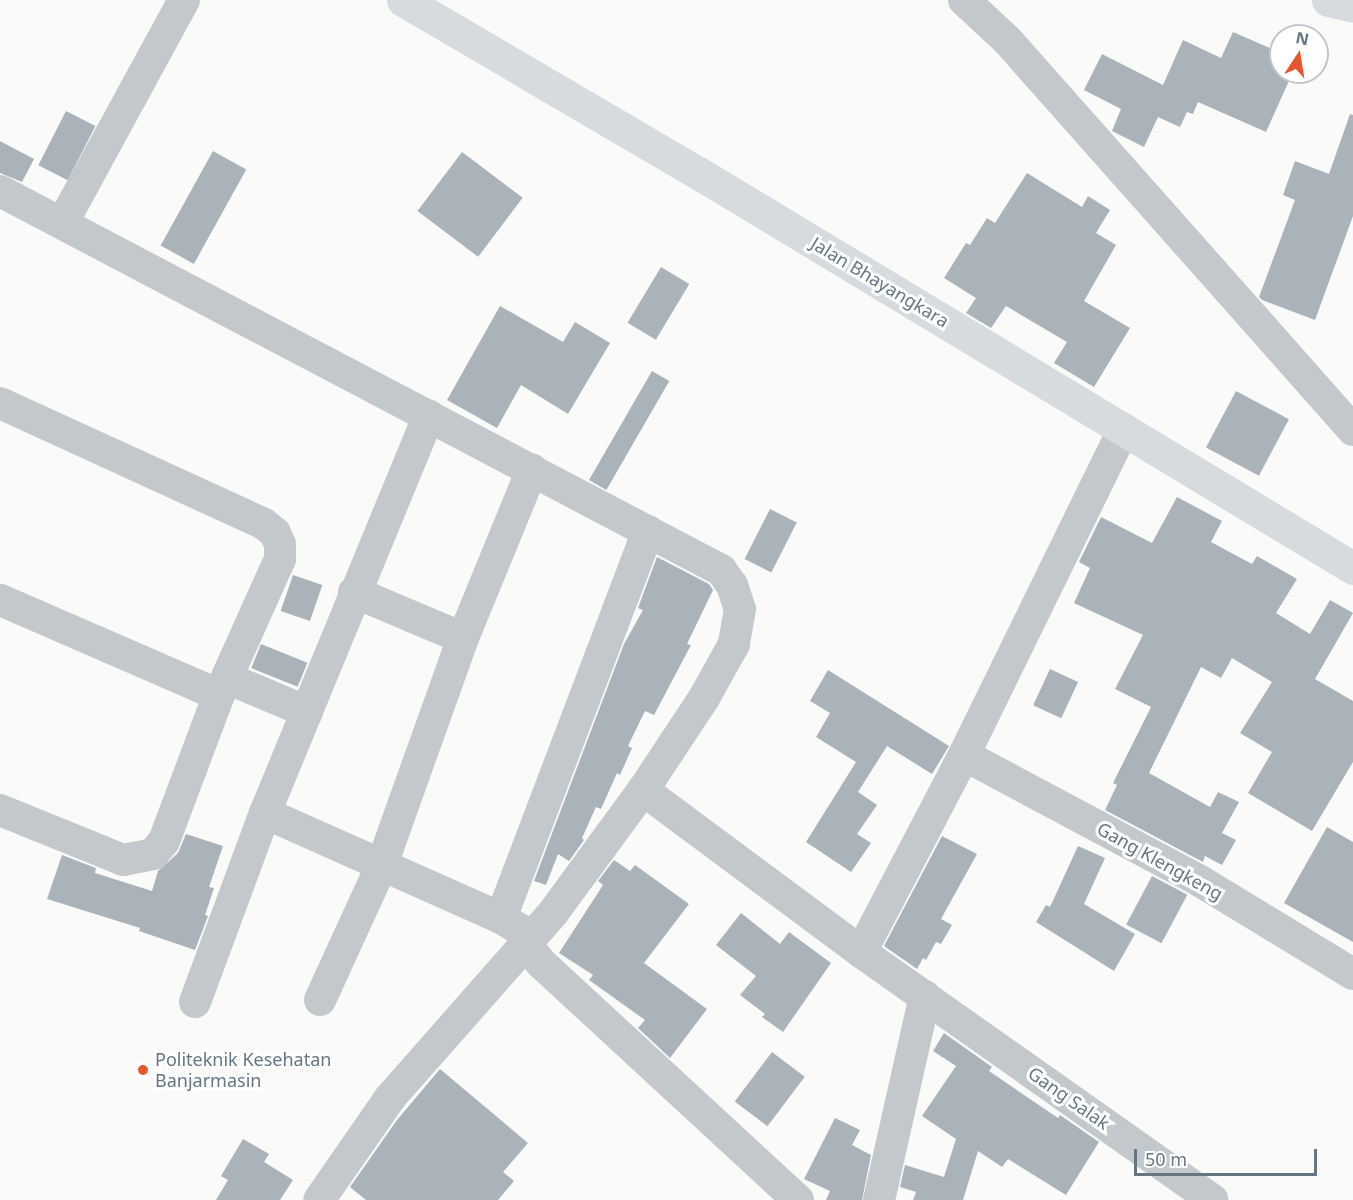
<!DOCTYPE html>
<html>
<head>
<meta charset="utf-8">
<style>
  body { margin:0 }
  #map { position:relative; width:1353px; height:1200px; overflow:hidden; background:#fafaf8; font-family:"Noto Sans",sans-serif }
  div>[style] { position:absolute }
  .building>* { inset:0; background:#aab3b9; transform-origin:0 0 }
  .minor>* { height:32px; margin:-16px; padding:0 16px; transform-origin:16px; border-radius:16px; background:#c3c8cc }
  .major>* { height:33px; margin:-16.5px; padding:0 16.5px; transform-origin:16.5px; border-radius:16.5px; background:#d6dbdf }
  .dots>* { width:16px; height:16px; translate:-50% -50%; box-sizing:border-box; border:3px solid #fff; border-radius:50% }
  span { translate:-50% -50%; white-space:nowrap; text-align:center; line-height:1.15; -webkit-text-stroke:6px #fff; paint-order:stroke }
  .street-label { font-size:18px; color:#657683 }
  .poi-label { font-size:18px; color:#657683 }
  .left { translate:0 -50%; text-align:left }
  .north { position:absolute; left:1269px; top:24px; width:60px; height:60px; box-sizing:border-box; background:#fff; border:2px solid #c1c8cd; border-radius:50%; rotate:12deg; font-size:16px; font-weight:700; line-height:24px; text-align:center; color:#657683 }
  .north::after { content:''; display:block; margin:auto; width:21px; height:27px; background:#e4572e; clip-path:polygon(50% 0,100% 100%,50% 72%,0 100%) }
  .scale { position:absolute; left:1134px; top:1149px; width:183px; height:27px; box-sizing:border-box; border:3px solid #657683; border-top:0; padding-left:8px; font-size:18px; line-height:21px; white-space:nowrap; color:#657683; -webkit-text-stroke:4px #fff; paint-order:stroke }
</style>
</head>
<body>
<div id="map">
  <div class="building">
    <div style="clip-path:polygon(1233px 32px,1281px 53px,1281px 72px,1293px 72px,1266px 132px,1198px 102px,1193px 114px,1187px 112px,1180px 127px,1158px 117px,1144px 147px,1112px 131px,1121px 109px,1084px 90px,1102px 54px,1163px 85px,1183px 40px,1221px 58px)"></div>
    <div style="left:66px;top:111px;width:33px;height:61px;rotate:27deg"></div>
    <div style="clip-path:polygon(1350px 114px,1353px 115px,1353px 216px,1315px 320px,1262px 300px,1259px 297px,1295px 200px,1283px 195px,1295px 161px,1329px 174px)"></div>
    <div style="clip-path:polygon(0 141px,34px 159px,22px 182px,0 173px)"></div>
    <div style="left:213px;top:151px;width:38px;height:108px;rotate:29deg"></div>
    <div style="left:462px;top:152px;width:76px;height:74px;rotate:37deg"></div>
    <div style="clip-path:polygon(1027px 173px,1082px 207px,1088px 196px,1110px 210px,1096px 233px,1116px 245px,1084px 301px,1130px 328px,1094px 387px,1054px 363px,1067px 342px,1006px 306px,991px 328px,966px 313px,976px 298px,944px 278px,966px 243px,970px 245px,987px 218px,995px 223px)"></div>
    <div style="left:661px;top:267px;width:33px;height:65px;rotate:31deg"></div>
    <div style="clip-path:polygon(500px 306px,563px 342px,575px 322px,610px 343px,568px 414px,521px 385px,497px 428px,447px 400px)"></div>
    <div style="left:652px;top:371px;width:20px;height:126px;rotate:30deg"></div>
    <div style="left:1236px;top:391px;width:60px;height:64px;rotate:28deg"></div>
    <div style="clip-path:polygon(1177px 497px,1222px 521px,1211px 542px,1252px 564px,1257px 556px,1297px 579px,1276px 613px,1310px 634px,1330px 600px,1353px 613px,1315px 679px,1353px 701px,1353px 762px,1312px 831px,1248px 793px,1272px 752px,1240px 733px,1272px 682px,1232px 658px,1221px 678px,1201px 667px,1149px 773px,1210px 807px,1218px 792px,1239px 802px,1222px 833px,1236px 840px,1222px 865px,1205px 856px,1203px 862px,1105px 810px,1117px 785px,1113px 783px,1151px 707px,1115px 689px,1143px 635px,1074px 603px,1090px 568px,1079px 562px,1101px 517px,1152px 543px)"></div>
    <div style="left:770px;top:509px;width:30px;height:56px;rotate:27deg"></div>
    <div style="clip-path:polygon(657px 557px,709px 584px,713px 590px,687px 644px,691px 645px,654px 715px,645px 711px,628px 746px,632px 748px,620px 775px,617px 773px,601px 809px,596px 807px,582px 838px,584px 840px,569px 861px,558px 854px,546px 885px,534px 881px,624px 644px,643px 610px,638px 608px)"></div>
    <div style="left:293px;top:575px;width:31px;height:38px;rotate:19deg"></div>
    <div style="left:261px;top:644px;width:50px;height:26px;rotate:22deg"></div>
    <div style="left:1050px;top:669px;width:31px;height:40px;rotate:25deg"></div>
    <div style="clip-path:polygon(828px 670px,949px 746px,932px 774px,887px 746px,858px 792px,877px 805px,857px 834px,871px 843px,851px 872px,806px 842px,856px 762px,816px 737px,830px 713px,810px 701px)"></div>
    <div style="clip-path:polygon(1327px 827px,1353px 842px,1353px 942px,1284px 903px)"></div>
    <div style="clip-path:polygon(186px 834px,223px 846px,209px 887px,214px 888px,205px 915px,208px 916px,195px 950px,139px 931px,140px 928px,47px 899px,62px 855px,96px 868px,95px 873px,152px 891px,158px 871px,178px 853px)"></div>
    <div style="clip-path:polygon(942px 836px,977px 854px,941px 919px,952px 925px,941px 944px,936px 942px,926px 960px,923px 958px,917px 969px,884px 946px)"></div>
    <div style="clip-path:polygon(1078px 846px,1105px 858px,1084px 904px,1135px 934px,1114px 971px,1036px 922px,1046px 905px,1050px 907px)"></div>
    <div style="clip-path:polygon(614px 860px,630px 871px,635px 865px,689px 904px,644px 963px,707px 1009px,670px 1058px,638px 1028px,645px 1020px,589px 980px,593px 975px,559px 953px,603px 885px,598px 881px)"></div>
    <div style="left:1152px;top:876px;width:40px;height:55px;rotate:28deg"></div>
    <div style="clip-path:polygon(741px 913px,780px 944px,789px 932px,831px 963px,783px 1032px,762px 1017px,765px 1014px,740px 995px,756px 976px,716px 945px)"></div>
    <div style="clip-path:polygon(944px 1033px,992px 1067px,989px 1071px,1058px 1118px,1060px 1115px,1099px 1142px,1066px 1195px,1008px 1159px,1002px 1167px,978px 1151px,963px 1200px,913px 1200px,916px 1192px,900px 1187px,905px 1165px,944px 1177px,956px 1139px,922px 1116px,956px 1066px,933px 1051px)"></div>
    <div style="left:772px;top:1052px;width:41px;height:62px;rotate:37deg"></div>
    <div style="clip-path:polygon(440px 1069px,528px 1143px,503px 1172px,514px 1181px,498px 1200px,366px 1200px,350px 1187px,397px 1120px)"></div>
    <div style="clip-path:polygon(835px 1118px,860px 1130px,852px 1145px,871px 1155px,862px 1200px,826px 1200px,830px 1191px,804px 1179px)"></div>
    <div style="clip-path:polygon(243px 1139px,269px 1154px,264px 1162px,293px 1180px,280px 1200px,216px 1200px,228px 1180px,221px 1176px)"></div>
  </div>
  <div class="minor">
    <div style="left:964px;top:0;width:60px;rotate:43deg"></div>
    <div style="left:1008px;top:41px;width:520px;rotate:48.43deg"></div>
    <div style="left:0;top:191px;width:815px;rotate:27.73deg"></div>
    <div style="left:721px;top:570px;width:19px;rotate:54deg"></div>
    <div style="left:732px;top:585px;width:25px;rotate:72deg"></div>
    <div style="left:740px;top:609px;width:36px;rotate:100deg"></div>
    <div style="left:734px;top:644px;width:62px;rotate:119.1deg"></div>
    <div style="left:704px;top:698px;width:110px;rotate:123.5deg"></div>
    <div style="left:643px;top:790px;width:152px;rotate:126.2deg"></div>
    <div style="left:553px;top:913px;width:247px;rotate:131.4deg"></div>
    <div style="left:390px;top:1098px;width:124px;rotate:124.8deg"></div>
    <div style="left:63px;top:222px;width:253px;rotate:-61.4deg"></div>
    <div style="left:0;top:403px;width:290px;rotate:24.6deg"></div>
    <div style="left:264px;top:524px;width:14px;rotate:39deg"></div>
    <div style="left:275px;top:533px;width:12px;rotate:66deg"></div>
    <div style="left:280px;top:544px;width:15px;rotate:90deg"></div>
    <div style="left:280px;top:559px;width:149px;rotate:114.2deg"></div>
    <div style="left:219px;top:695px;width:239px;rotate:-156.5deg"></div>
    <div style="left:354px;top:592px;width:118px;rotate:22.9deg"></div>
    <div style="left:227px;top:678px;width:87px;rotate:23deg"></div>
    <div style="left:964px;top:755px;width:268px;rotate:28.1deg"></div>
    <div style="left:1200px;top:881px;width:179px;rotate:31.3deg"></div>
    <div style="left:643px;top:790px;width:272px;rotate:36.6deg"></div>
    <div style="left:861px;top:952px;width:430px;rotate:35.2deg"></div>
    <div style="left:0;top:810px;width:133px;rotate:22.1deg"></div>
    <div style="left:123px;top:860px;width:31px;rotate:-11deg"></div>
    <div style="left:153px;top:854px;width:17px;rotate:-50deg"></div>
    <div style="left:164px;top:841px;width:156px;rotate:-69.4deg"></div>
    <div style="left:265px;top:813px;width:258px;rotate:24deg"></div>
    <div style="left:501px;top:918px;width:26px;rotate:31deg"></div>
    <div style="left:523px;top:931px;width:24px;rotate:66deg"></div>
    <div style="left:533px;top:953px;width:13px;rotate:51deg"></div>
    <div style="left:541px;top:963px;width:350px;rotate:42.7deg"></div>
    <div style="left:501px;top:918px;width:414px;rotate:-69.2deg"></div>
    <div style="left:861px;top:952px;width:222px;rotate:-62.4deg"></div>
    <div style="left:964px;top:755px;width:363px;rotate:-63.9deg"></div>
    <div style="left:320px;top:1000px;width:146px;rotate:-65.4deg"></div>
    <div style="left:381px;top:867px;width:243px;rotate:-70.3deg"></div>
    <div style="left:463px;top:638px;width:182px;rotate:-67.7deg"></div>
    <div style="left:195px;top:1002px;width:202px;rotate:-69.7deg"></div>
    <div style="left:265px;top:813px;width:430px;rotate:-67.6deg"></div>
    <div style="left:879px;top:1200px;width:209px;rotate:-77.3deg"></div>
  </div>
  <div class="major">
    <div style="left:403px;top:0;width:344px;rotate:30.4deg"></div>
    <div style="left:700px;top:174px;width:763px;rotate:31.11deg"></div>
    <div style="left:1328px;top:0;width:26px;rotate:13deg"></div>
  </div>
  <div class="dots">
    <div style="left:143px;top:1070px;background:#e4572e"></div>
  </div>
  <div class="street-label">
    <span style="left:880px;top:282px;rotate:31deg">Jalan Bhayangkara</span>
    <span style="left:1160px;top:861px;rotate:29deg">Gang Klengkeng</span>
    <span style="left:1069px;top:1098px;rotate:35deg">Gang Salak</span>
  </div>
  <div class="poi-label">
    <span class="left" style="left:155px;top:1070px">Politeknik Kesehatan<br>Banjarmasin</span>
  </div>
  <div class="north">N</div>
  <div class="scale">50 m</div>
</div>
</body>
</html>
